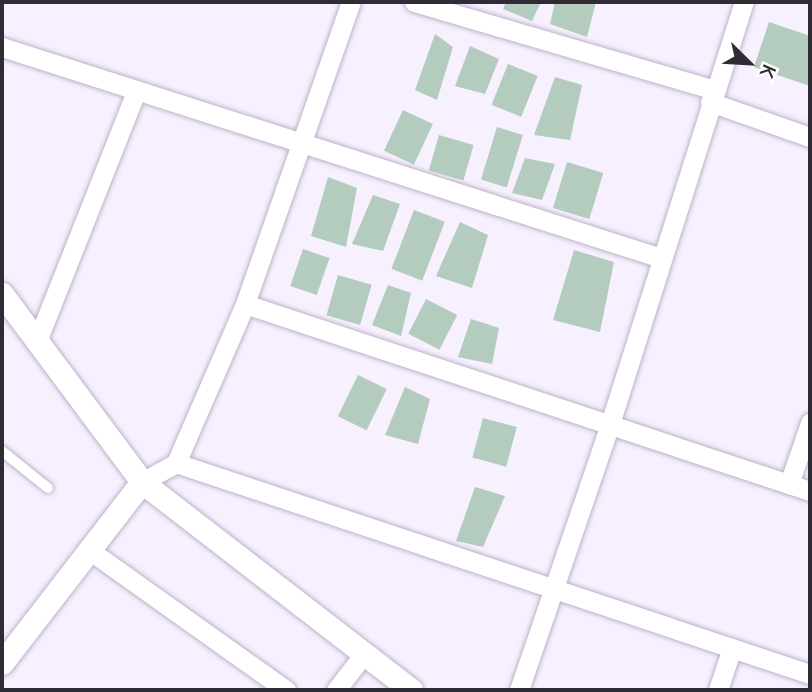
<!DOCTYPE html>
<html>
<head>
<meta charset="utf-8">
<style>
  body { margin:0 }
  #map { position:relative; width:812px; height:692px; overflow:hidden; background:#f7f0ff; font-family:Manrope,sans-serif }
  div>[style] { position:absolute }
  .building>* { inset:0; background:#b3ccbd; transform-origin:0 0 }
  .roads { filter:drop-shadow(0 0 2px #bdb2c9) drop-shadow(0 0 2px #bdb2c9) }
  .service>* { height:10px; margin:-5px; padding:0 5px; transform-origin:5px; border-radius:5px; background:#fff }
  .minor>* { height:19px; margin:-9.5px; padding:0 9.5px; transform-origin:9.5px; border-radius:9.5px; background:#fff }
  .tertiary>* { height:23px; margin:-11.5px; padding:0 11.5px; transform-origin:11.5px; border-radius:11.5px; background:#fff }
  span { translate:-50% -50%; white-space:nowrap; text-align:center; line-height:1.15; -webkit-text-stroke:5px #fff; paint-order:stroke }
  .frame { position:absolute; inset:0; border:4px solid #302c35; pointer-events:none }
  .north { position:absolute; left:714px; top:28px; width:70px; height:70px; -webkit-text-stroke:5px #fff; paint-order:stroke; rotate:114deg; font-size:19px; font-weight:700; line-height:28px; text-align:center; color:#302c35 }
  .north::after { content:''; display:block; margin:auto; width:24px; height:32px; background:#302c35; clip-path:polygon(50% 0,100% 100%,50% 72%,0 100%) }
</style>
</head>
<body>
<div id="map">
  <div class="building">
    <div style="clip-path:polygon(506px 2px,541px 2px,532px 21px,503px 9px)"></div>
    <div style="clip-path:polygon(555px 2px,596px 2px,587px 37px,550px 24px)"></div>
    <div style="clip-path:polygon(769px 22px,810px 36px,810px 86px,754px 67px)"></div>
    <div style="clip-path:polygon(435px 34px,453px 47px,437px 100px,415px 90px)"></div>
    <div style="clip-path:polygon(470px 46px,499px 59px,485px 94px,455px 86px)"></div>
    <div style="left:508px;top:64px;width:32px;height:44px;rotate:22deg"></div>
    <div style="clip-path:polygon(555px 77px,582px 85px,570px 140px,534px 135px)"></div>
    <div style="left:403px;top:110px;width:33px;height:45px;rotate:25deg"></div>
    <div style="left:497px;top:127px;width:27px;height:55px;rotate:17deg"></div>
    <div style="left:439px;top:135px;width:36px;height:37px;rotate:16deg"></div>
    <div style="clip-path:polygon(525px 158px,555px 164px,542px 200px,512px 193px)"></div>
    <div style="left:567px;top:162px;width:38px;height:48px;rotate:17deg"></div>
    <div style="clip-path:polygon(328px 177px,357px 188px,346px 247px,311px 236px)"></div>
    <div style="clip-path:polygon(373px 195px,400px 204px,383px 251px,352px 244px)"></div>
    <div style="left:414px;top:210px;width:33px;height:63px;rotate:21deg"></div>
    <div style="clip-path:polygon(460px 222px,488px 235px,472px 288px,436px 276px)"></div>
    <div style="left:303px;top:249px;width:28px;height:39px;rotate:19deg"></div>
    <div style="clip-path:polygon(574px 250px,614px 262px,600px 332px,553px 320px)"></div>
    <div style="left:338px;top:275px;width:35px;height:42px;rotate:16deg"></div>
    <div style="clip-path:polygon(388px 285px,411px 293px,401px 336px,372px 325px)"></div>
    <div style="left:426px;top:299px;width:35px;height:39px;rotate:27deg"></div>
    <div style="clip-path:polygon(471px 319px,499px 328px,492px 364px,458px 357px)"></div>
    <div style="left:358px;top:375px;width:32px;height:46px;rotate:26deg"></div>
    <div style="clip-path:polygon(405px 387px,430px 399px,418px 444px,385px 435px)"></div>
    <div style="left:483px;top:418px;width:35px;height:41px;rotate:15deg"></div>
    <div style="clip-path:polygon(475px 487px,505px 496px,483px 547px,456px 541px)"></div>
  </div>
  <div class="roads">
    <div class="service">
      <div style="left:2px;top:451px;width:59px;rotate:38.8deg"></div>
    </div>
    <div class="minor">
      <div style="left:414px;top:2px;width:313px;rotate:16.3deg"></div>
      <div style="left:2px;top:47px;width:692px;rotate:17.75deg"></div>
      <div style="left:710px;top:102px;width:106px;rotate:19.3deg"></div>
      <div style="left:245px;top:304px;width:595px;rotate:18.31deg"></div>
      <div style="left:38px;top:339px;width:267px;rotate:-68.4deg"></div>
      <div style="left:176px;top:463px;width:668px;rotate:18.41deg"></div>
      <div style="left:142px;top:482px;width:39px;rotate:-29deg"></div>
      <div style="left:176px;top:463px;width:173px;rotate:-66.5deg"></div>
      <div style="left:245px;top:304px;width:320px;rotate:-70.7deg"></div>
      <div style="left:789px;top:484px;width:65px;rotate:-71deg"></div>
      <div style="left:89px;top:550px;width:242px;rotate:35.4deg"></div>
      <div style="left:336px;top:690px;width:46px;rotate:-52.1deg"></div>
      <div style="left:519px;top:690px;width:278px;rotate:-71.1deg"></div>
      <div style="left:609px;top:427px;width:446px;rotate:-72.4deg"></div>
      <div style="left:718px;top:690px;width:44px;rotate:-71.6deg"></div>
    </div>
    <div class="tertiary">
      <div style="left:2px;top:294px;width:234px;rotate:53.3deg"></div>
      <div style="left:142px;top:482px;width:340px;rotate:37.7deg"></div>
      <div style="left:2px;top:663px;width:229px;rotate:-52.3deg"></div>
    </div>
  </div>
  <div class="frame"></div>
  <div class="north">K</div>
</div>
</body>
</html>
